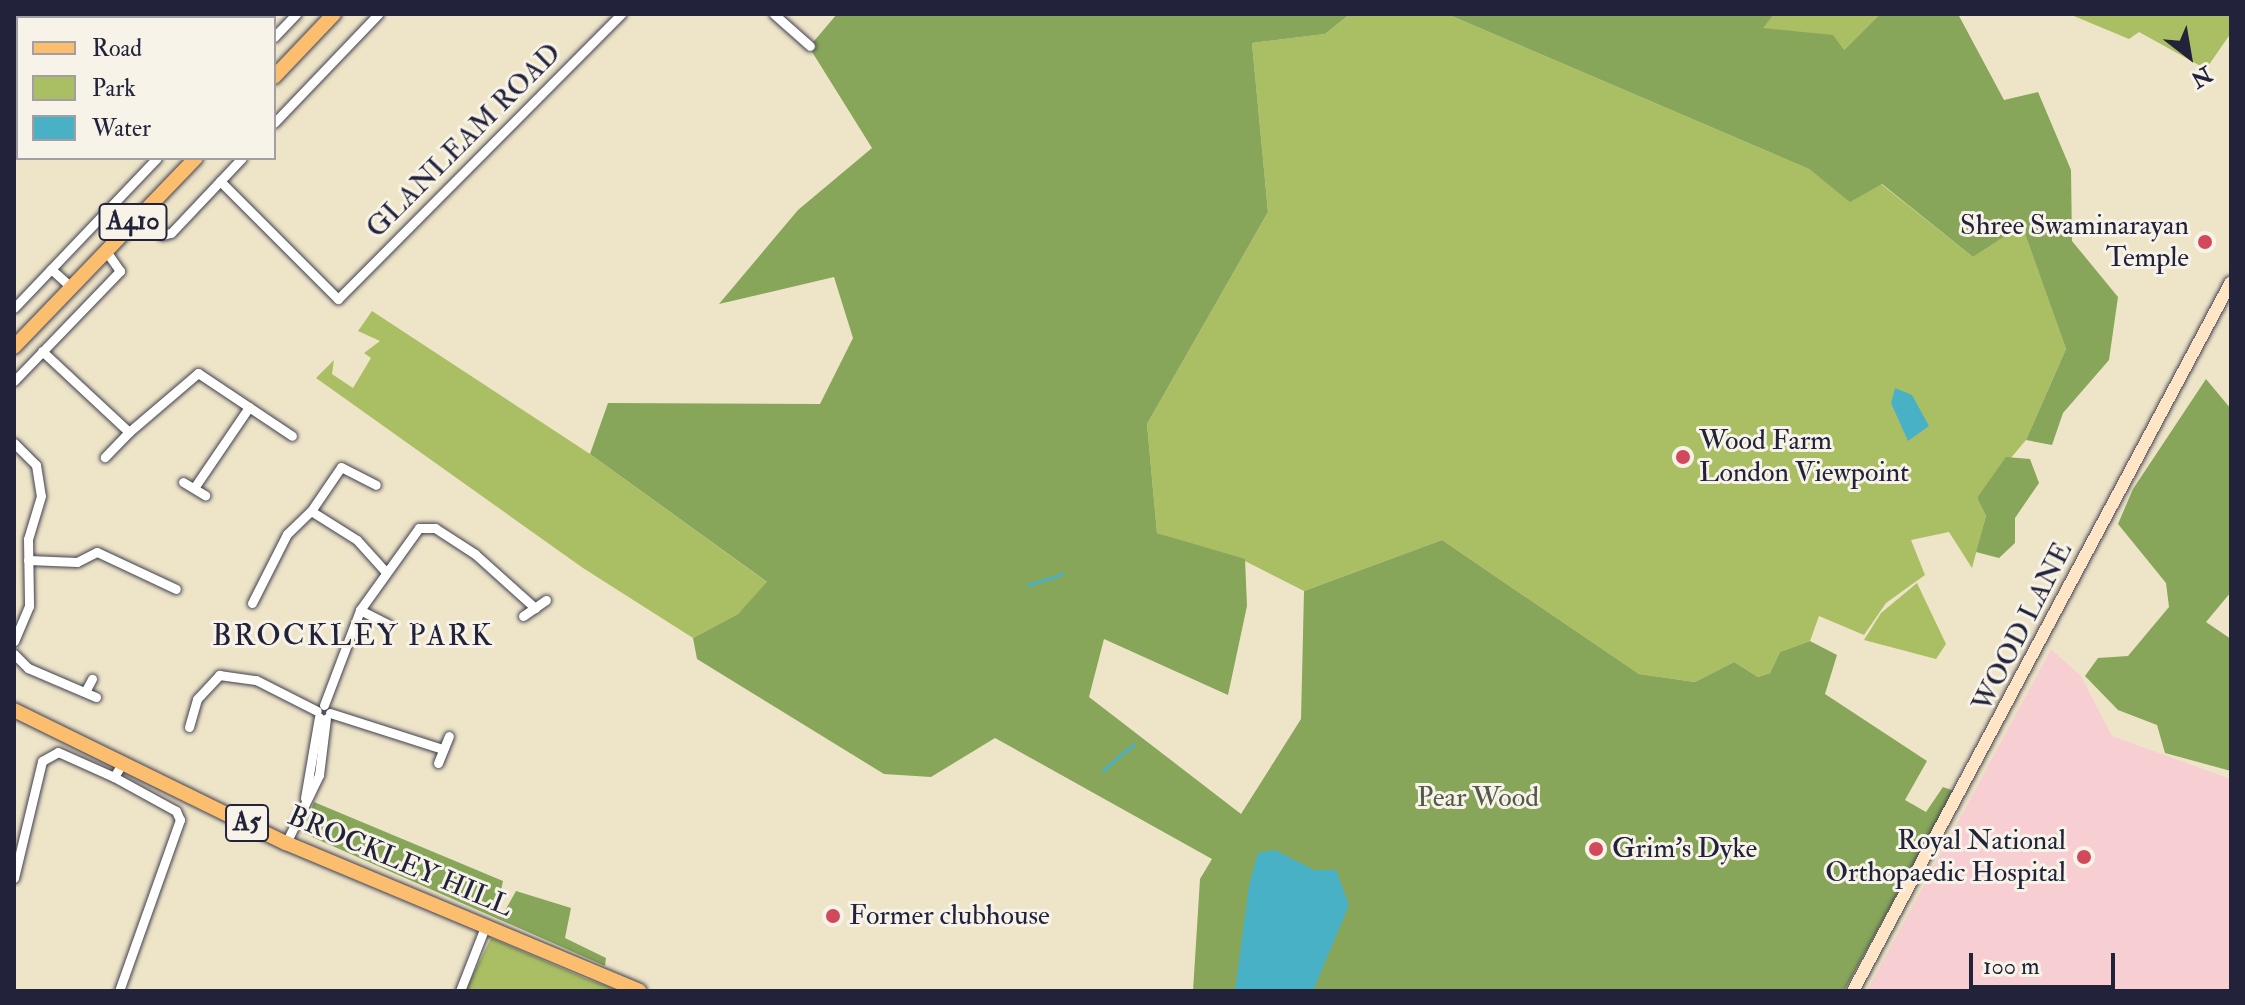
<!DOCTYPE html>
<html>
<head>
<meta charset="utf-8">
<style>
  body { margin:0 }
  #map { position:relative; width:2245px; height:1005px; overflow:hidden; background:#eee5c8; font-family:"IM FELL Double Pica",serif }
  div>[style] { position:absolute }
  .built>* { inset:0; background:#f7cfd3 }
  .green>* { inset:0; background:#aabf64 }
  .forest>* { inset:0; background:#87a65a }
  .water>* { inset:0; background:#48b1c6 }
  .stream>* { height:3px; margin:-1.5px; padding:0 1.5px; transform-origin:1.5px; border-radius:1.5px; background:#48b1c6 }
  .roads { filter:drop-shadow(0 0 2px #413f50) drop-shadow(0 0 2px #413f50) }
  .street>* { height:9px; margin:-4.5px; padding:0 4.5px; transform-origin:4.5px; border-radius:4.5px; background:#fff }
  .secondary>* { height:12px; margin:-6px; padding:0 6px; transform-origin:6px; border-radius:6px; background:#fde5c5 }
  .primary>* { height:14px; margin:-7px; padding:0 7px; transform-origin:7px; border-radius:7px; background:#fbbd6e }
  .dots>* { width:22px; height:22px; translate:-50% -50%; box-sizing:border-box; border:4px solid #f7f3e8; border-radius:50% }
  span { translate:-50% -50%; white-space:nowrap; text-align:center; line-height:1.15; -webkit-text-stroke:6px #f7f3e8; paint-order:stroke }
  .shield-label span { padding:2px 6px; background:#f7f3e8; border:2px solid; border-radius:6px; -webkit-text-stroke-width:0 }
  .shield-label { font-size:26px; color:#22223b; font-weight:700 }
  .street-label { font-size:28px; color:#22223b }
  .poi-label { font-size:28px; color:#22223b }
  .right { translate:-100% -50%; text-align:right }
  .left { translate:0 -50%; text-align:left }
  .park-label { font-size:28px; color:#525949 }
  .neighbourhood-label { font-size:30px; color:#22223b; letter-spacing:2px }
  .frame { position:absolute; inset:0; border:16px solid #22223b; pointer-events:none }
  .legend { position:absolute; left:16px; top:16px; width:260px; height:144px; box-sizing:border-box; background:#f7f3e8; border:2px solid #a29fa3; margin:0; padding:10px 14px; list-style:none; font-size:24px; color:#22223b }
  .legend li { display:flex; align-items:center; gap:16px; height:40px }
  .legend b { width:40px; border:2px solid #a29fa3 }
  .north { position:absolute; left:2149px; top:16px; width:80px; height:80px; -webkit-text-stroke:6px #f7f3e8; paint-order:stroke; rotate:149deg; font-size:22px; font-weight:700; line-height:32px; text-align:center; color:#22223b }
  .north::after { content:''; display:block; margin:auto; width:28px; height:36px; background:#22223b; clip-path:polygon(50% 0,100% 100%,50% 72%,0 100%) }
  .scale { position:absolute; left:1969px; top:953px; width:146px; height:36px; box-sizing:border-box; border:4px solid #22223b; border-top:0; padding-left:10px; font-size:24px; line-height:28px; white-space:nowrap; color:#22223b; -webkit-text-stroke:6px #f7f3e8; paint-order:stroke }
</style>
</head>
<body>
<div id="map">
  <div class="built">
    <div style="clip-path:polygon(2051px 649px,2081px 676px,2112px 736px,2231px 779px,2231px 991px,1867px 991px)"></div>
  </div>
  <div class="green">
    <div style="clip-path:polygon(1350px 14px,1447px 14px,1809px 169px,1850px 201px,1881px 184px,1973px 257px,2022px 224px,2066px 349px,2026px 440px,1977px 498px,1986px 516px,1972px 568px,1949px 532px,1911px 540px,1925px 575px,1886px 603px,1864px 635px,1819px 616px,1810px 641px,1780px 652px,1770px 673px,1758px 677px,1734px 662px,1695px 682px,1639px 674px,1442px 540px,1304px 591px,1245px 561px,1157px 533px,1147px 424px,1268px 212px,1252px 43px,1325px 34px)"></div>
    <div style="clip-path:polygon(1774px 14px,1880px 14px,1844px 50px,1762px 28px)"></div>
    <div style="clip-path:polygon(2069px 14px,2231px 14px,2231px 33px,2206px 69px,2139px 32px,2129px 39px)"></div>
    <div style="clip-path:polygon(372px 311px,590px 454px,768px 583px,738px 614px,693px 638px,583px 568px,316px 378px,334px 360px,332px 374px,353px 388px,371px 358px,364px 353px,380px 341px,358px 331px)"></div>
    <div style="clip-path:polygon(1917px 583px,1946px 644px,1936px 659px,1864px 640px,1881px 613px)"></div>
    <div style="clip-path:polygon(491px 938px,587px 979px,620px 991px,465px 991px)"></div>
  </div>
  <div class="forest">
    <div style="clip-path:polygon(837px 14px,1350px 14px,1325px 34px,1252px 43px,1268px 212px,1147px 424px,1157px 533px,1245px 559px,1247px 606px,1228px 695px,1104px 639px,1089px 697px,1241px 814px,1301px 719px,1304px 591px,1442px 540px,1639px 674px,1695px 682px,1734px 662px,1758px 677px,1770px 673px,1780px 652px,1810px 641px,1837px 655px,1825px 694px,1927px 761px,1905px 800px,1926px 812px,1943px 787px,1954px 791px,1844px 991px,1193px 991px,1200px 879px,1212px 859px,995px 738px,931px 777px,884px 774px,697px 659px,693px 638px,738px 614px,767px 582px,590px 454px,608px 403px,820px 404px,853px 338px,834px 277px,719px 304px,798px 210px,872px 148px,809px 47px)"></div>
    <div style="clip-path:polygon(1447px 14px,1774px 14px,1763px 28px,1833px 35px,1844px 50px,1880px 14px,1958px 14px,2004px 100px,2038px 92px,2071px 170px,2072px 241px,2118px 297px,2109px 360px,2063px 413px,2052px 445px,2026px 440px,2066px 349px,2022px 225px,1973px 257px,1882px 184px,1850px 202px,1809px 169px)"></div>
    <div style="clip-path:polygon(2206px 379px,2231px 409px,2231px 592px,2206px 622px,2231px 639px,2231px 771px,2165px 753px,2157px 725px,2118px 710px,2085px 676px,2098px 658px,2128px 656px,2169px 607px,2166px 583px,2118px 524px,2133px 489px)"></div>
    <div style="clip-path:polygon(2006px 457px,2030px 459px,2039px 483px,2015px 518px,2015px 543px,1999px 558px,1976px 552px,1986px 516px,1977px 498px)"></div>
    <div style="clip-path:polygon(314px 802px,503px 881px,496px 915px,502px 916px,516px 891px,571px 908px,565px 938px,606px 958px,605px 966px,303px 833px)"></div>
  </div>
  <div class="water">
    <div style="clip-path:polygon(1895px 388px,1912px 395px,1929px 426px,1908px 441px,1891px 403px)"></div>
    <div style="clip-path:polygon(1275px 850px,1314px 870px,1336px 870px,1349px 905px,1313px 991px,1235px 991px,1249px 885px,1258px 853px)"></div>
  </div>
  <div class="stream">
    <div style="left:1028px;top:585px;width:36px;rotate:-18deg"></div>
    <div style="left:1103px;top:770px;width:40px;rotate:-40deg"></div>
  </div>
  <div class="roads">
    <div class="street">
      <div style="left:774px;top:14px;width:48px;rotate:41.6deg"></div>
      <div style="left:274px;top:37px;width:32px;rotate:-46deg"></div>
      <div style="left:14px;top:110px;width:6px;rotate:-51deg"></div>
      <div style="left:274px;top:123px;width:151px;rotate:-46.3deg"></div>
      <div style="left:220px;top:181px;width:167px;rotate:45deg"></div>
      <div style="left:338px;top:299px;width:402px;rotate:-45.2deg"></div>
      <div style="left:140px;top:215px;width:30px;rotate:42deg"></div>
      <div style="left:162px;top:235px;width:9px;rotate:-13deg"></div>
      <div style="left:171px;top:233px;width:103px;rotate:-46.6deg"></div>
      <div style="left:51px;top:269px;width:27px;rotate:42deg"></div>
      <div style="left:14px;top:308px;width:207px;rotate:-46.4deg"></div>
      <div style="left:42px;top:351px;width:119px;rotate:43deg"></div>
      <div style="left:129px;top:432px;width:35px;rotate:134deg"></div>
      <div style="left:14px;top:381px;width:153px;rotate:-46.1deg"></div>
      <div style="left:120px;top:271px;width:24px;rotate:-125deg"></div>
      <div style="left:129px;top:432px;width:91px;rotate:-40.5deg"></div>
      <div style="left:198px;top:373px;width:113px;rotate:33.8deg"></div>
      <div style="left:14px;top:443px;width:31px;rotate:45deg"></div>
      <div style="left:36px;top:465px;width:31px;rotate:81deg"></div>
      <div style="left:41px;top:496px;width:45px;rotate:106.8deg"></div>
      <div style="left:28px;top:539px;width:67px;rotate:89.1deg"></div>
      <div style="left:29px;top:606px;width:38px;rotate:113deg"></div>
      <div style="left:183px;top:482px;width:26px;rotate:31deg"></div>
      <div style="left:194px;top:488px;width:98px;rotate:-55.8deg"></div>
      <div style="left:311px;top:511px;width:53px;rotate:-55.7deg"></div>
      <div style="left:341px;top:467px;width:39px;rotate:27deg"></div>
      <div style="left:28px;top:560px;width:49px;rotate:2.3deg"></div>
      <div style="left:77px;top:562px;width:22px;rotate:-27deg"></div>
      <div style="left:97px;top:552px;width:87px;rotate:25.1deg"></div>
      <div style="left:252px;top:603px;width:77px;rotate:-63.1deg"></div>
      <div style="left:287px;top:534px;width:33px;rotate:-44deg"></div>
      <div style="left:311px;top:511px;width:54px;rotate:32.2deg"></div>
      <div style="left:357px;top:540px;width:42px;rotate:47.9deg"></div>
      <div style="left:360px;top:610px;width:31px;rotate:27deg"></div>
      <div style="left:523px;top:616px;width:28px;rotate:-35deg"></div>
      <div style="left:14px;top:654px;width:20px;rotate:45deg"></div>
      <div style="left:28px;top:668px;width:74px;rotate:23.1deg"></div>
      <div style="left:85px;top:692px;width:15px;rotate:-62deg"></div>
      <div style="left:324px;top:705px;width:102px;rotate:-69.2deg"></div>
      <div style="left:360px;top:610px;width:101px;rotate:-54.3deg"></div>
      <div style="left:419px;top:528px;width:16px"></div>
      <div style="left:435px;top:528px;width:48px;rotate:33deg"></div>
      <div style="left:475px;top:554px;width:81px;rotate:42deg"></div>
      <div style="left:330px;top:713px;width:119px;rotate:17.7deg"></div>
      <div style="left:189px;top:727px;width:29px;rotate:-74deg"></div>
      <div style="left:197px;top:699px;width:33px;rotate:-47deg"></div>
      <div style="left:219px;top:675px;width:37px;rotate:8deg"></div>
      <div style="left:256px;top:680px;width:68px;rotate:26.9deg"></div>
      <div style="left:438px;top:763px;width:29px;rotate:-68deg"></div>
      <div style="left:305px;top:798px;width:82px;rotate:-80.2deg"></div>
      <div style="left:286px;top:843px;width:76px;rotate:-64.1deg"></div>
      <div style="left:319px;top:775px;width:57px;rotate:-83deg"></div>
      <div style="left:14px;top:878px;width:120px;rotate:-76.5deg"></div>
      <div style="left:42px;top:761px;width:18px;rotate:-29deg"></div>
      <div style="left:58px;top:752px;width:61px;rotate:24.1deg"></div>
      <div style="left:119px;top:991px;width:182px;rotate:-70.4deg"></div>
      <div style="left:180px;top:820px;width:10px;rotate:-114deg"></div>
      <div style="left:176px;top:811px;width:71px;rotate:-151.3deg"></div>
      <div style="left:114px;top:777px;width:17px;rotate:-59deg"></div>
      <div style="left:460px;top:991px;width:69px;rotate:-68.7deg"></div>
    </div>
    <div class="secondary">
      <div style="left:1853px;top:991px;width:803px;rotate:-61.94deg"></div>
    </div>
    <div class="primary">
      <div style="left:274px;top:77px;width:87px;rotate:-46.4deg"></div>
      <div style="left:14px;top:347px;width:262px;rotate:-46.1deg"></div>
      <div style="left:14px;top:710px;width:303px;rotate:26.1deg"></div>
      <div style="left:286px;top:843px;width:383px;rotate:22.7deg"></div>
    </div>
  </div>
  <div class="dots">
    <div style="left:2205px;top:242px;background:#d1495b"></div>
    <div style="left:1683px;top:457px;background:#d1495b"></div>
    <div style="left:1596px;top:849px;background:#d1495b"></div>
    <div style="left:2084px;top:857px;background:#d1495b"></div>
    <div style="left:833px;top:916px;background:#d1495b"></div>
  </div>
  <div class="shield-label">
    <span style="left:133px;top:222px">A410</span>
    <span style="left:247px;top:823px">A5</span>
  </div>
  <div class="street-label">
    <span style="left:464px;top:141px;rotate:-45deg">GLANLEAM ROAD</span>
    <span style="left:2023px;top:627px;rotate:-63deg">WOOD LANE</span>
    <span style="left:400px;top:862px;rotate:23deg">BROCKLEY HILL</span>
  </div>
  <div class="poi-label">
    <span class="right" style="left:2189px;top:242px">Shree Swaminarayan<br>Temple</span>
    <span class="left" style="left:1699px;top:457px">Wood Farm<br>London Viewpoint</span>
    <span class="right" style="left:2066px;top:857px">Royal National<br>Orthopaedic Hospital</span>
    <span class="left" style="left:1612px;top:849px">Grim's Dyke</span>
    <span class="left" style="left:849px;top:916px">Former clubhouse</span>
  </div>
  <div class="park-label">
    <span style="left:1478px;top:798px">Pear Wood</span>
  </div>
  <div class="neighbourhood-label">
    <span style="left:353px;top:636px">BROCKLEY PARK</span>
  </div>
  <div class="frame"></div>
  <ul class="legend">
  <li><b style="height:10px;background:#fbbd6e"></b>Road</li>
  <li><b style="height:22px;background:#aabf64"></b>Park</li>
  <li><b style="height:22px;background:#48b1c6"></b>Water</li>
  </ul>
  <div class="north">N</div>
  <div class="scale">100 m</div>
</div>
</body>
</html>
